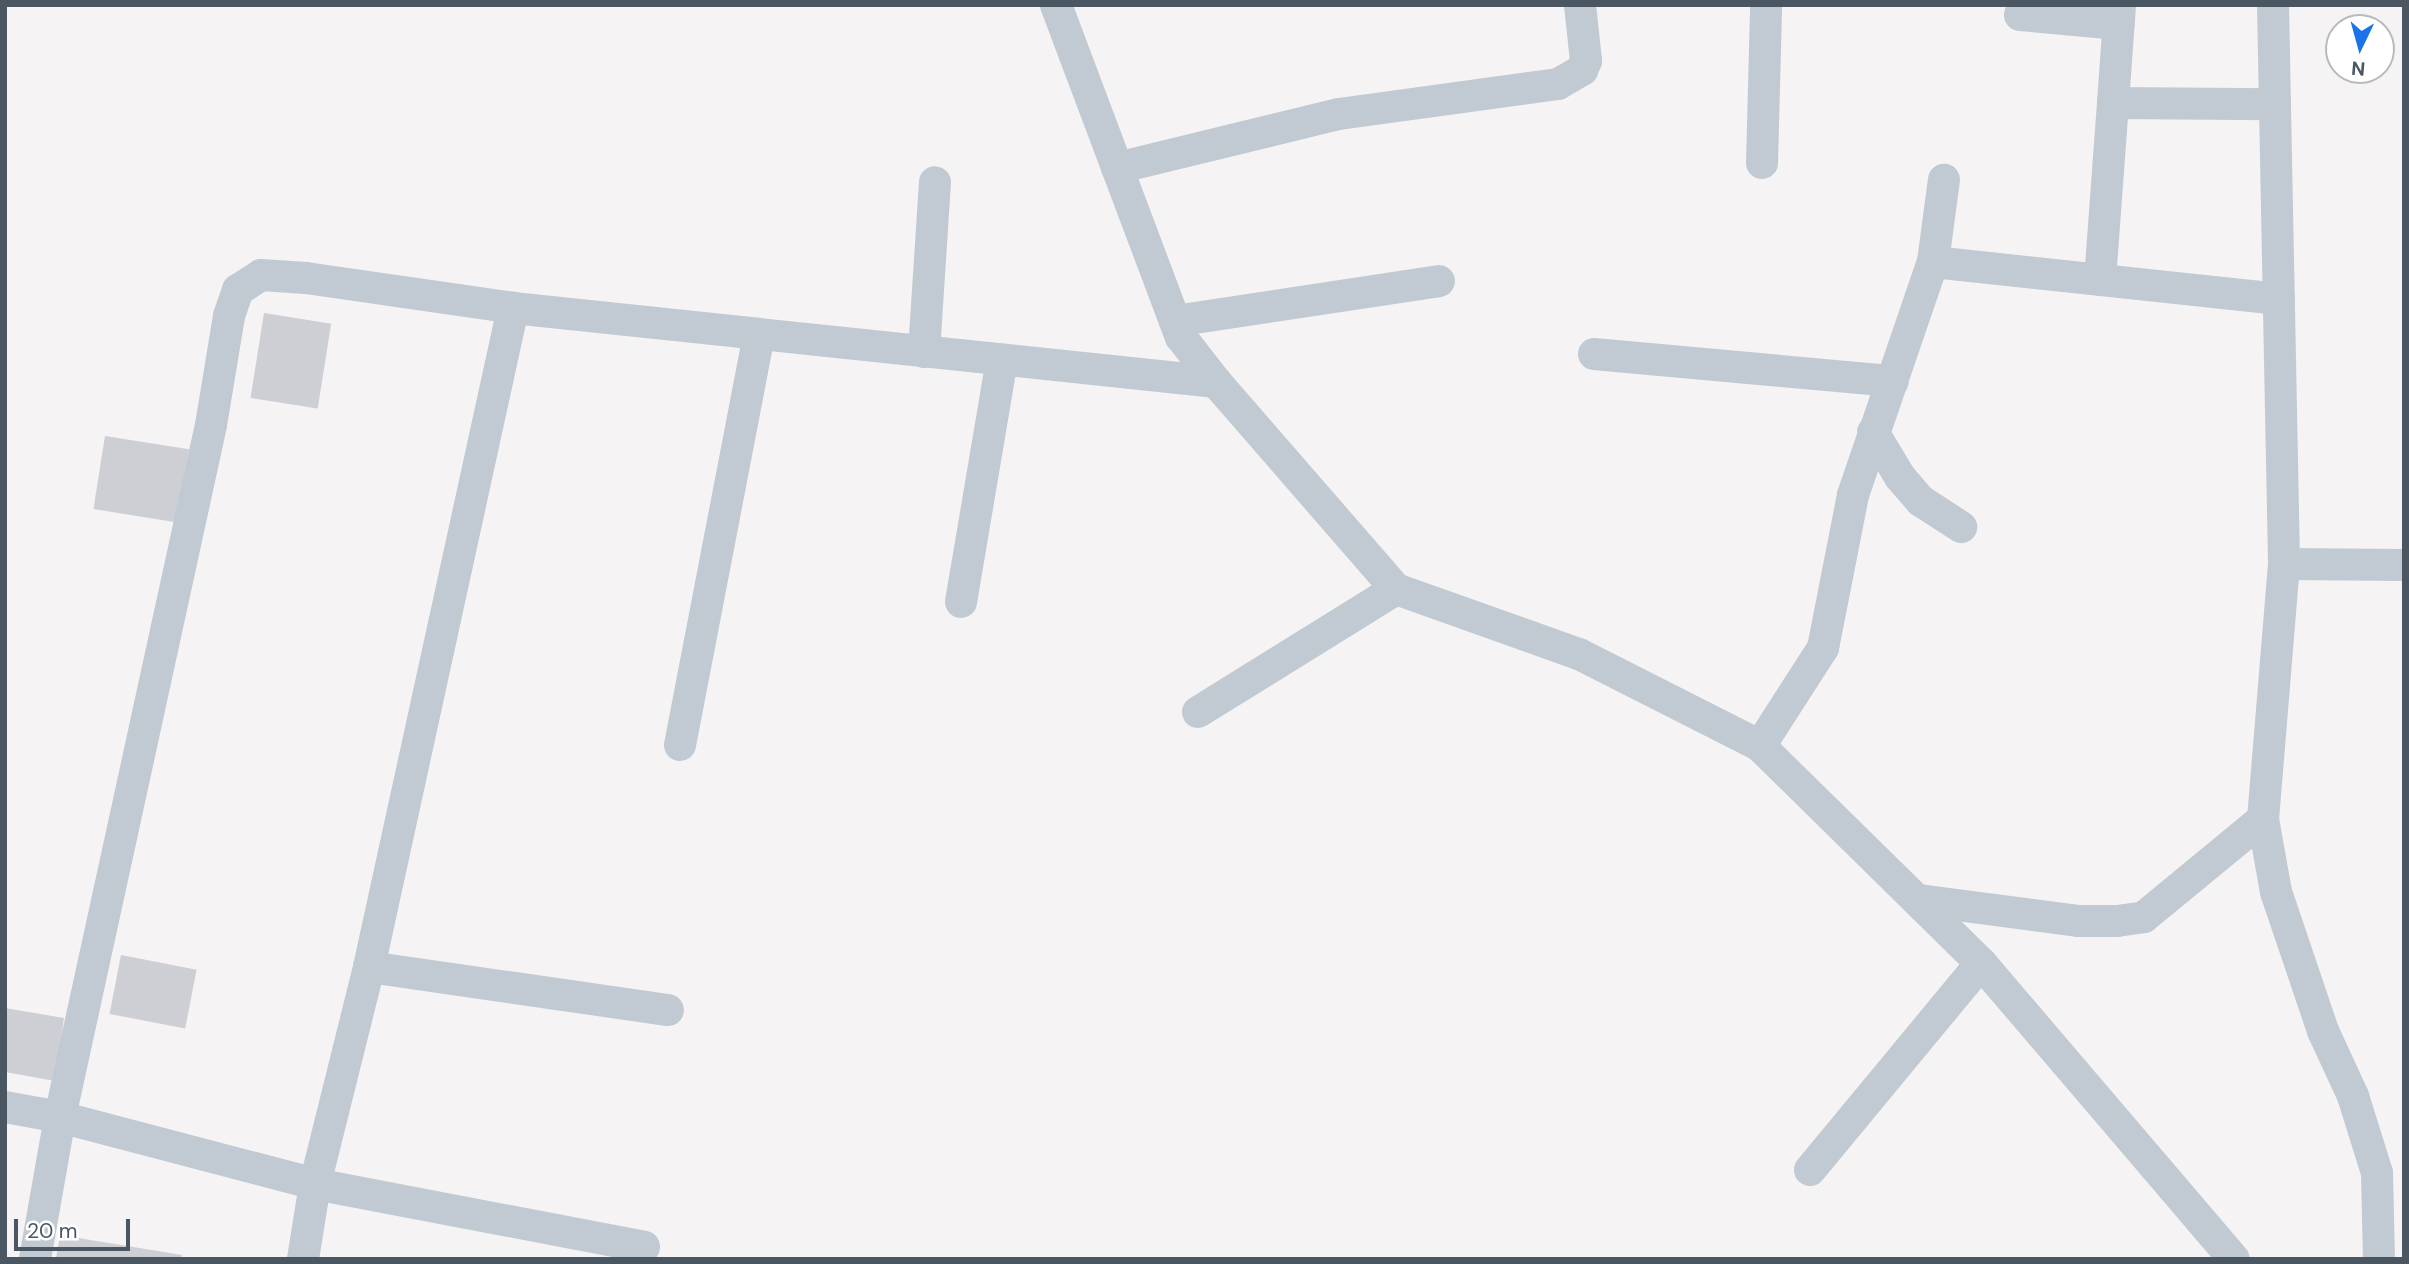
<!DOCTYPE html>
<html>
<head>
<meta charset="utf-8">
<style>
  body { margin:0 }
  #map { position:relative; width:2409px; height:1264px; overflow:hidden; background:#f5f3f3; font-family:"DM Sans",sans-serif }
  div>[style] { position:absolute }
  .building>* { inset:0; background:#cdcfd5; transform-origin:0 0 }
  .minor>* { height:32px; margin:-16px; padding:0 16px; transform-origin:16px; border-radius:16px; background:#c1cad2 }
  span { translate:-50% -50%; white-space:nowrap; text-align:center; line-height:1.15; -webkit-text-stroke:6px #fff; paint-order:stroke }
  .frame { position:absolute; inset:0; border:7px solid #4a5661; pointer-events:none }
  .north { position:absolute; left:2325px; top:14px; width:70px; height:70px; box-sizing:border-box; background:#fff; border:2px solid #b7bbc0; border-radius:50%; rotate:185deg; font-size:19px; font-weight:700; line-height:28px; text-align:center; color:#4a5661 }
  .north::after { content:''; display:block; margin:auto; width:24px; height:32px; background:#1a73e8; clip-path:polygon(50% 0,100% 100%,50% 72%,0 100%) }
  .scale { position:absolute; left:14px; top:1219px; width:116px; height:32px; box-sizing:border-box; border:4px solid #4a5661; border-top:0; padding-left:9px; font-size:21px; line-height:24px; white-space:nowrap; color:#4a5661; -webkit-text-stroke:5px #fff; paint-order:stroke }
</style>
</head>
<body>
<div id="map">
  <div class="building">
    <div style="left:264px;top:313px;width:68px;height:86px;rotate:9deg"></div>
    <div style="left:105px;top:436px;width:85px;height:74px;rotate:9deg"></div>
    <div style="left:121px;top:955px;width:77px;height:60px;rotate:11deg"></div>
    <div style="clip-path:polygon(5px 1008px,64px 1018px,55px 1081px,5px 1072px)"></div>
    <div style="clip-path:polygon(60px 1235px,182px 1255px,181px 1259px,56px 1259px)"></div>
  </div>
  <div class="minor">
    <div style="left:1056px;top:5px;width:355px;rotate:69.4deg"></div>
    <div style="left:1181px;top:337px;width:57px;rotate:52.1deg"></div>
    <div style="left:1216px;top:382px;width:274px;rotate:49deg"></div>
    <div style="left:1396px;top:589px;width:194px;rotate:19.6deg"></div>
    <div style="left:1579px;top:654px;width:203px;rotate:26.9deg"></div>
    <div style="left:1760px;top:746px;width:310px;rotate:44.5deg"></div>
    <div style="left:1981px;top:963px;width:389px;rotate:49.5deg"></div>
    <div style="left:2120px;top:5px;width:98px;rotate:94.1deg"></div>
    <div style="left:2113px;top:103px;width:162px;rotate:0.4deg"></div>
    <div style="left:2273px;top:5px;width:559px;rotate:88.87deg"></div>
    <div style="left:2284px;top:564px;width:256px;rotate:94.7deg"></div>
    <div style="left:2263px;top:819px;width:74px;rotate:79.9deg"></div>
    <div style="left:2276px;top:892px;width:147px;rotate:71.3deg"></div>
    <div style="left:2323px;top:1031px;width:72px;rotate:65.2deg"></div>
    <div style="left:2353px;top:1096px;width:81px;rotate:72.7deg"></div>
    <div style="left:2377px;top:1173px;width:86px;rotate:88.7deg"></div>
    <div style="left:2020px;top:15px;width:99px;rotate:5.2deg"></div>
    <div style="left:1762px;top:163px;width:158px;rotate:-88.5deg"></div>
    <div style="left:1117px;top:168px;width:228px;rotate:-13.7deg"></div>
    <div style="left:1339px;top:114px;width:221px;rotate:-7.8deg"></div>
    <div style="left:1558px;top:84px;width:28px;rotate:-30deg"></div>
    <div style="left:1582px;top:70px;width:10px;rotate:-66deg"></div>
    <div style="left:1586px;top:61px;width:56px;rotate:-96.1deg"></div>
    <div style="left:1933px;top:262px;width:83px;rotate:-82.4deg"></div>
    <div style="left:2100px;top:280px;width:177px;rotate:-85.8deg"></div>
    <div style="left:1175px;top:321px;width:267px;rotate:-8.6deg"></div>
    <div style="left:924px;top:352px;width:170px;rotate:-86.3deg"></div>
    <div style="left:1594px;top:354px;width:300px;rotate:5.2deg"></div>
    <div style="left:1873px;top:432px;width:52px;rotate:59deg"></div>
    <div style="left:1900px;top:477px;width:32px;rotate:49deg"></div>
    <div style="left:1921px;top:501px;width:48px;rotate:33deg"></div>
    <div style="left:2284px;top:564px;width:120px;rotate:0.5deg"></div>
    <div style="left:961px;top:602px;width:246px;rotate:-80.4deg"></div>
    <div style="left:1198px;top:712px;width:233px;rotate:-31.8deg"></div>
    <div style="left:680px;top:745px;width:417px;rotate:-79.1deg"></div>
    <div style="left:1760px;top:746px;width:117px;rotate:-57.3deg"></div>
    <div style="left:1823px;top:648px;width:156px;rotate:-78.9deg"></div>
    <div style="left:1853px;top:495px;width:246px;rotate:-71.1deg"></div>
    <div style="left:1933px;top:262px;width:348px;rotate:6.1deg"></div>
    <div style="left:1919px;top:900px;width:160px;rotate:7.5deg"></div>
    <div style="left:2078px;top:921px;width:39px"></div>
    <div style="left:2117px;top:921px;width:27px;rotate:-8deg"></div>
    <div style="left:2144px;top:917px;width:154px;rotate:-39.5deg"></div>
    <div style="left:369px;top:967px;width:302px;rotate:8.2deg"></div>
    <div style="left:5px;top:1107px;width:56px;rotate:10.3deg"></div>
    <div style="left:60px;top:1117px;width:264px;rotate:14.7deg"></div>
    <div style="left:315px;top:1184px;width:335px;rotate:10.8deg"></div>
    <div style="left:1810px;top:1170px;width:268px;rotate:-50.4deg"></div>
    <div style="left:35px;top:1259px;width:144px;rotate:-80deg"></div>
    <div style="left:60px;top:1117px;width:708px;rotate:-77.69deg"></div>
    <div style="left:211px;top:425px;width:110px;rotate:-80.6deg"></div>
    <div style="left:229px;top:316px;width:28px;rotate:-71deg"></div>
    <div style="left:238px;top:290px;width:27px;rotate:-33deg"></div>
    <div style="left:261px;top:275px;width:45px;rotate:3.8deg"></div>
    <div style="left:306px;top:278px;width:209px;rotate:8.2deg"></div>
    <div style="left:303px;top:1259px;width:76px;rotate:-80.9deg"></div>
    <div style="left:315px;top:1184px;width:224px;rotate:-76deg"></div>
    <div style="left:369px;top:967px;width:675px;rotate:-77.67deg"></div>
    <div style="left:513px;top:308px;width:707px;rotate:6.01deg"></div>
  </div>
  <div class="frame"></div>
  <div class="north">N</div>
  <div class="scale">20 m</div>
</div>
</body>
</html>
